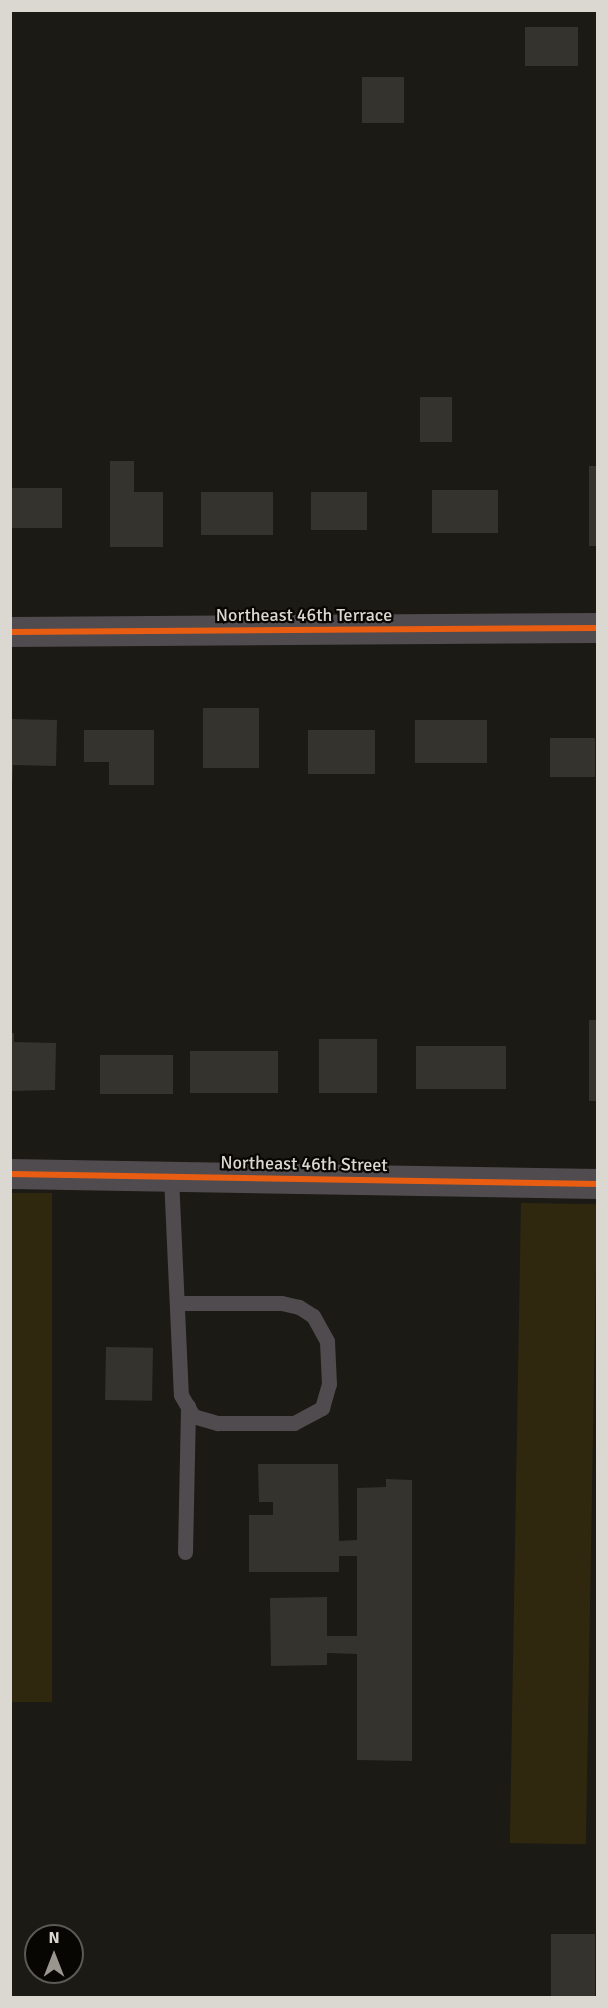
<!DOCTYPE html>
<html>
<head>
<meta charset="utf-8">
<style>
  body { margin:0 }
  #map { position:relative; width:608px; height:2008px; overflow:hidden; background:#1c1a14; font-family:Signika,sans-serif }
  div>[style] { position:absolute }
  .green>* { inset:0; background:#30280e; transform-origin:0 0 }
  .building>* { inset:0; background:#35332e; transform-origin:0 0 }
  .lane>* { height:15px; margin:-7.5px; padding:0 7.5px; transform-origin:7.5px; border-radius:7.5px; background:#504b4e }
  .street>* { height:30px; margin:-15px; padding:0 15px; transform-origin:15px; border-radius:15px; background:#504b4e }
  .cycleway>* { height:6px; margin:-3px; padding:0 3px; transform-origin:3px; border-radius:3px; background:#e95d12 }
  span { translate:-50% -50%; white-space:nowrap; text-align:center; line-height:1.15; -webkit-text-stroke:4.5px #080603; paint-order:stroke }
  .street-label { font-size:18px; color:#dad8d0 }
  .frame { position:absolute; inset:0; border:12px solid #dad8d0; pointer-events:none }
  .north { position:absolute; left:24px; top:1924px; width:60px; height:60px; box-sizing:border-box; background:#080603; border:2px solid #5c5a55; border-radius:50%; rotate:0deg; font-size:16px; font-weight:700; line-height:24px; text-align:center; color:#dad8d0 }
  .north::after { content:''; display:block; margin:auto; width:21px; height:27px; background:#98968e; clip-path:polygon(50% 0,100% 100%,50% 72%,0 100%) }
</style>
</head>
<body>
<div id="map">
  <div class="green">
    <div style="left:10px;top:1193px;width:42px;height:509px"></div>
    <div style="left:521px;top:1203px;width:76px;height:640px;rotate:1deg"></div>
  </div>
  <div class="building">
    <div style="left:525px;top:27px;width:53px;height:39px"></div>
    <div style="left:362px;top:77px;width:42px;height:46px"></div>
    <div style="left:420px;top:397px;width:32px;height:45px"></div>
    <div style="clip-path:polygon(110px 461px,134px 461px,134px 492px,163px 492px,163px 547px,110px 547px)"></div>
    <div style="left:589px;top:466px;width:9px;height:80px"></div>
    <div style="left:10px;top:488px;width:52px;height:40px"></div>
    <div style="left:432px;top:490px;width:66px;height:43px"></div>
    <div style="left:201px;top:492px;width:72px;height:43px"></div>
    <div style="left:311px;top:492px;width:56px;height:38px"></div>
    <div style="left:203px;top:708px;width:56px;height:60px"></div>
    <div style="clip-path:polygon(10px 719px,57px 720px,56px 766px,13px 765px,13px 787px)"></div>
    <div style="left:415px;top:720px;width:72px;height:43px"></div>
    <div style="clip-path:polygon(84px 730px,154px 730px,154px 785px,109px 785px,109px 762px,84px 762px)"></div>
    <div style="left:308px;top:730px;width:67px;height:44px"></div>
    <div style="left:550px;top:738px;width:45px;height:39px"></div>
    <div style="left:589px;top:1020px;width:9px;height:81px"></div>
    <div style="clip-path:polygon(10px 1033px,14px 1033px,14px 1042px,56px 1043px,55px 1090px,10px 1091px)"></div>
    <div style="left:319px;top:1039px;width:58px;height:54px"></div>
    <div style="left:416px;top:1046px;width:90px;height:43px"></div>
    <div style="left:190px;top:1051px;width:88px;height:42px"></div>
    <div style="left:100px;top:1055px;width:73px;height:39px"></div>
    <div style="left:106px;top:1347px;width:47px;height:53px;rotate:1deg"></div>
    <div style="clip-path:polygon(258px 1464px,338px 1464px,339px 1541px,357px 1540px,357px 1488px,386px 1487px,386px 1479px,412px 1480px,412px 1761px,357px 1760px,357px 1654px,327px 1653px,327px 1665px,271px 1666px,270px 1598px,327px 1597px,327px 1636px,357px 1636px,357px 1556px,339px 1556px,339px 1572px,249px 1572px,249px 1515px,273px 1515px,273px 1502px,259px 1502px)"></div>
    <div style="left:551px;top:1934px;width:44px;height:64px"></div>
  </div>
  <div class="lane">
    <div style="left:171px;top:1177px;width:218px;rotate:87.4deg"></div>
    <div style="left:181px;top:1395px;width:24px;rotate:60deg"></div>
    <div style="left:193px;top:1416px;width:26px;rotate:16deg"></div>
    <div style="left:218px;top:1423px;width:76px"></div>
    <div style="left:294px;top:1423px;width:32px;rotate:-28deg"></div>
    <div style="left:322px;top:1408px;width:25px;rotate:-74deg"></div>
    <div style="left:329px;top:1384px;width:43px;rotate:-92.7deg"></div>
    <div style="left:327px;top:1341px;width:29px;rotate:-119deg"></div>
    <div style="left:313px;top:1316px;width:17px;rotate:-147deg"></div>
    <div style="left:299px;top:1307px;width:18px;rotate:-167deg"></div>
    <div style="left:281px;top:1303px;width:104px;rotate:180deg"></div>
    <div style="left:185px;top:1552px;width:146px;rotate:-88.8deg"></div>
  </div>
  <div class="street">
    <div style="left:10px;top:632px;width:588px;rotate:-0.39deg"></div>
    <div style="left:10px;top:1174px;width:588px;rotate:0.97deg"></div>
  </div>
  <div class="cycleway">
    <div style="left:10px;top:632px;width:588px;rotate:-0.39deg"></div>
    <div style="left:10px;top:1174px;width:588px;rotate:0.97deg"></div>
  </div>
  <div class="street-label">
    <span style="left:304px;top:615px">Northeast 46th Terrace</span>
    <span style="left:304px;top:1164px;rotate:1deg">Northeast 46th Street</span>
  </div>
  <div class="frame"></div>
  <div class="north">N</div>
</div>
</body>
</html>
